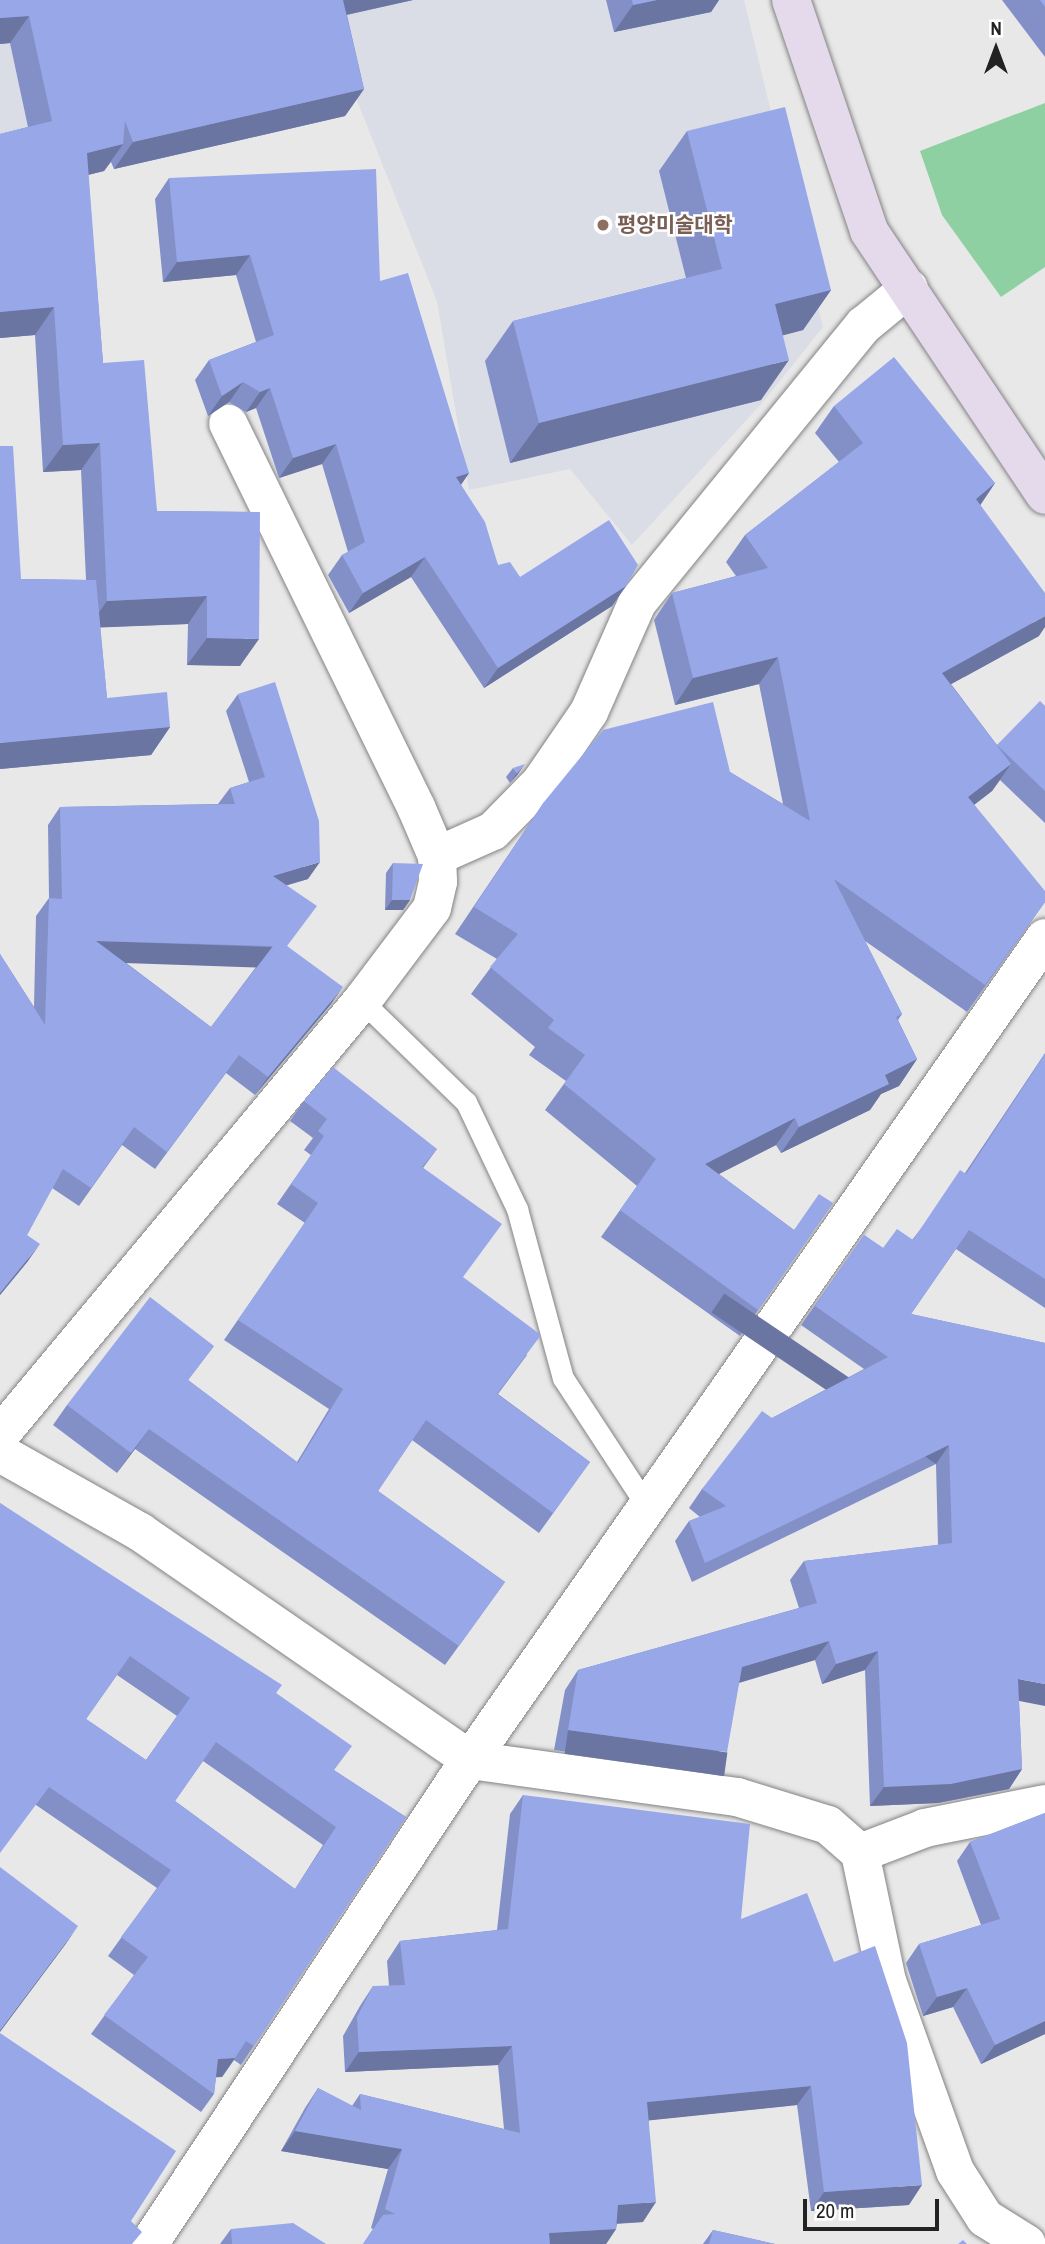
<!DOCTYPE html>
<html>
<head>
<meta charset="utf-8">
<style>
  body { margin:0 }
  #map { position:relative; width:1045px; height:2244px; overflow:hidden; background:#e8e8e9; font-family:"Archivo Narrow","Noto Sans KR",sans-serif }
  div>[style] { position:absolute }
  .built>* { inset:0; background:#dadde5 }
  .green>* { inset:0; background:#8ed0a1 }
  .roads { filter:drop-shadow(0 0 2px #838384) drop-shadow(0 0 2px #838384) }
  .lane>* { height:21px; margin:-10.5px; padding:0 10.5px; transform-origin:10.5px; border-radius:10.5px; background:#fff }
  .street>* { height:38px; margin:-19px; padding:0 19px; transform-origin:19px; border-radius:19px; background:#fff }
  .secondary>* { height:38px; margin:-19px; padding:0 19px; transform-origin:19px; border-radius:19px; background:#e5daeb }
  .wall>* { inset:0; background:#8390c8 }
  .shaded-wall>* { inset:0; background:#6a75a2; transform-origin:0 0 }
  .building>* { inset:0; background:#98a7e8 }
  .dots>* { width:19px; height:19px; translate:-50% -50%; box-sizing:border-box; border:4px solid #fff; border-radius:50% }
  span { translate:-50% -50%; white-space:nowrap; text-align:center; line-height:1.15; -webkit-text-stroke:5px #fff; paint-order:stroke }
  .education-label { font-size:21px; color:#785e54; font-weight:700 }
  .left { translate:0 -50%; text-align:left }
  .north { position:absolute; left:961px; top:14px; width:70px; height:70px; -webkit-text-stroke:5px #fff; paint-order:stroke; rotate:0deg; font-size:19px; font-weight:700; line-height:28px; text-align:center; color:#222223 }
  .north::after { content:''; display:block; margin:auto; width:24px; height:32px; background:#222223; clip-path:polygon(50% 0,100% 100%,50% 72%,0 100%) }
  .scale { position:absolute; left:803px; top:2199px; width:136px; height:32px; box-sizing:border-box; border:4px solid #222223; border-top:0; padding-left:9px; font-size:21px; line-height:24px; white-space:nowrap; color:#222223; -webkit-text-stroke:5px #fff; paint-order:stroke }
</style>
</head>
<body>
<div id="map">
  <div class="built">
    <div style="clip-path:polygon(0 0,744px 0,823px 327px,763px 402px,632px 545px,570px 469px,469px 490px,437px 301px,344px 68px,0 149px)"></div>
  </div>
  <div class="green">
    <div style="clip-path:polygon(1045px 103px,1045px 267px,1001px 297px,942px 215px,920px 151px)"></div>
  </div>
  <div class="roads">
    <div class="lane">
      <div style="left:362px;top:1001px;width:145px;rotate:44.2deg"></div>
      <div style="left:466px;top:1102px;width:119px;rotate:64.5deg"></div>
      <div style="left:517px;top:1209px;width:175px;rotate:74.8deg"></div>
      <div style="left:563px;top:1378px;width:155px;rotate:56.8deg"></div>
    </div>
    <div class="street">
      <div style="left:437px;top:856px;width:61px;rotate:-24.1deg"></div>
      <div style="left:493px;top:831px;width:69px;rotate:-45.6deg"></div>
      <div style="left:541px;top:782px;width:85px;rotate:-55.6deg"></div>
      <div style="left:589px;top:712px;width:119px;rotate:-66.2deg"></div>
      <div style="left:637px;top:603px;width:359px;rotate:-50.8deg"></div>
      <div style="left:864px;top:325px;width:58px;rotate:-39.4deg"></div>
      <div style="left:0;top:1435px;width:565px;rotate:-50.17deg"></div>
      <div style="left:362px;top:1001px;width:116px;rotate:-53deg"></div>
      <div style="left:432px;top:908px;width:27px;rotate:-77deg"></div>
      <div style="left:438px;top:882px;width:26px;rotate:-92deg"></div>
      <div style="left:437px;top:856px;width:53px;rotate:-113.2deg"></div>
      <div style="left:416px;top:807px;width:427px;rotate:-116.1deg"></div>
      <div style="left:0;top:1453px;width:161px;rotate:29.4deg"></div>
      <div style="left:140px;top:1532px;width:401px;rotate:34.6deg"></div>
      <div style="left:470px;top:1760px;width:270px;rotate:7.9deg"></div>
      <div style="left:737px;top:1797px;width:95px;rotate:17.1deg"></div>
      <div style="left:828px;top:1825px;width:43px;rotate:41.2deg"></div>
      <div style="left:860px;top:1853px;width:131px;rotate:78.1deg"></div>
      <div style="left:887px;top:1981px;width:202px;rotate:70.3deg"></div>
      <div style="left:955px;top:2171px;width:56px;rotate:57.4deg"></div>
      <div style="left:985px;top:2218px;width:49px;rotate:31.8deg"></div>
      <div style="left:860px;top:1853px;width:70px;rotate:-21deg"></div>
      <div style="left:925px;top:1828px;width:122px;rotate:-11.3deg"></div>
      <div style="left:149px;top:2244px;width:553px;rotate:-56.51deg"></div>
      <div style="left:454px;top:1783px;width:1031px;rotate:-55.03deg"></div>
    </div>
    <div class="secondary">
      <div style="left:791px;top:0;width:244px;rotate:71.3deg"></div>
      <div style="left:869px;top:231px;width:317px;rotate:56.3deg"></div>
    </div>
  </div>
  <div class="wall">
    <div style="clip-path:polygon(0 0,413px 0,347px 15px,364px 89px,345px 116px,114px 169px,111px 162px,104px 171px,88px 175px,103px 363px,157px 511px,260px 512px,240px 666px,187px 665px,188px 624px,100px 627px,107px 698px,170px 727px,151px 755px,0 769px,21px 579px,86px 580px,81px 470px,43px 472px,35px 335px,0 338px,0 134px,28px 127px,10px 43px,0 44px)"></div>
    <div style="clip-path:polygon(606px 0,719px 0,711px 12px,614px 32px)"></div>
    <div style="clip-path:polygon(1002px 0,1045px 0,1045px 57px)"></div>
    <div style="clip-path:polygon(687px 131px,831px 290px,803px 330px,783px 335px,761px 400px,510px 463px,485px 361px,513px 321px,686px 278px,659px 171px)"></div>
    <div style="clip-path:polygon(169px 178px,380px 281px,469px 473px,461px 485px,498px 565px,520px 577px,626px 586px,612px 606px,484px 688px,411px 577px,349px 613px,328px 575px,342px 555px,348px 552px,322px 464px,279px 478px,256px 408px,246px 412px,229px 402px,208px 416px,195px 380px,209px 360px,256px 342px,236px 275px,163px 282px,155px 199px)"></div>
    <div style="clip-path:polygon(834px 406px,995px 483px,980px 505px,1039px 636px,951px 684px,997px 745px,1045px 706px,1045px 823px,1000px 780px,992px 791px,974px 805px,1045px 902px,967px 1012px,865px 941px,902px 1014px,898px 1020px,917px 1059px,899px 1086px,881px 1094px,870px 1110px,781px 1153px,776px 1145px,719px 1174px,794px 1230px,833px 1203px,740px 1336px,601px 1237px,637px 1186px,545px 1110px,566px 1081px,529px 1055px,535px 1047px,471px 994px,497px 959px,455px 934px,544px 802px,730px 772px,783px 804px,759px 684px,675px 705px,654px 620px,672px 593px,736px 576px,726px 562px,745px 535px,839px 462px,815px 433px)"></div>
    <div style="clip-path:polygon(evenodd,238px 694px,308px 879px,287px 885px,287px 946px,331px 1004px,255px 1095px,226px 1073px,155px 1169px,122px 1145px,79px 1206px,52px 1188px,27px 1235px,28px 1261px,0 1295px,0 954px,34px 1007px,36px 916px,49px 898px,48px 825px,60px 807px,218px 804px,230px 788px,249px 782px,226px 711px,238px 694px,121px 959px,259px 963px,211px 1027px,121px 959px)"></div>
    <div style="clip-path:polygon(513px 768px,518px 774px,510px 783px,506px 777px)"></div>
    <div style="clip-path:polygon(393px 863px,410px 900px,403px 910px,385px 910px,386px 873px)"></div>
    <div style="clip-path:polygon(1045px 1053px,1045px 1308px,956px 1249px,911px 1314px,1045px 1343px,1019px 1701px,1022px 1769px,1009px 1789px,938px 1803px,870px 1806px,865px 1670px,822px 1684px,815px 1660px,739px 1683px,713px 1772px,554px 1750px,565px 1690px,578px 1670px,799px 1608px,790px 1580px,804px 1561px,938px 1545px,936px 1464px,692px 1582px,675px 1541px,689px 1521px,700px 1517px,689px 1508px,702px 1489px,772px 1418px,864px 1369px,801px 1325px,864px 1235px,883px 1248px,912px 1240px,965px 1173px)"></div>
    <div style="clip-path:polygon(304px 1101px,437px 1149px,423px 1168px,463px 1278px,527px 1355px,498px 1394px,590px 1462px,539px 1533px,412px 1440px,378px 1491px,505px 1582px,445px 1665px,135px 1449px,117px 1473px,53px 1425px,67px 1405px,214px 1346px,188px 1380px,297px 1462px,329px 1409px,224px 1340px,305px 1223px,277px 1204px,311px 1155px,304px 1150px,313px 1138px,290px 1121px)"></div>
    <div style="clip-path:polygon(evenodd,0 1503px,276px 1693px,335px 1771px,406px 1817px,241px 2065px,234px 2060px,222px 2077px,216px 2077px,214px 2094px,201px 2112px,91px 2034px,134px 1975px,108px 1956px,157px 1888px,36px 1805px,0 1503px,117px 1675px,177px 1716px,146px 1760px,86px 1719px,117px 1675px,0 1503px,203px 1761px,323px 1845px,295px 1889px,175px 1801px,203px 1761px)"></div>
    <div style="clip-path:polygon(523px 1795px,741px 1919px,909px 2205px,811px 2211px,797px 2105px,649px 2120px,643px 2222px,617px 2224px,616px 2229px,606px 2244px,363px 2244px,373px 2229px,371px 2228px,388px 2169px,281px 2151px,305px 2108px,318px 2088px,352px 2106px,360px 2094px,504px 2129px,498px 2065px,345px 2072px,343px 2036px,360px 2006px,373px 1986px,389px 1986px,387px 1961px,400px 1941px,497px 1930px,510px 1814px)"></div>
    <div style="clip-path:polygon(1045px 1813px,1045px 2034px,981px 2064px,953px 2007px,923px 2016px,906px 1963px,919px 1944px,981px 1925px,957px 1861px,970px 1842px)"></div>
    <div style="clip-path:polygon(231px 2229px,326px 2244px,220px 2244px)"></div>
    <div style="clip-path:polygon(713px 2230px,775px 2244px,703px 2244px)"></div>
  </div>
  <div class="shaded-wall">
    <div style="clip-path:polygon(337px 0,413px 0,322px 20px)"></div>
    <div style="clip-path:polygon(657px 0,719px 0,711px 12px,614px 32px,633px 5px)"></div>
    <div style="clip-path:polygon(29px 16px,10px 43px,0 44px,0 18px)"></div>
    <div style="clip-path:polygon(364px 89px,345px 116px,114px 169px,133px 142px)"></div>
    <div style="clip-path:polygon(123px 144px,104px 171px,67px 180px,87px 153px)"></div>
    <div style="clip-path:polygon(250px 255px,236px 275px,163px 282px,177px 262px)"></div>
    <div style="clip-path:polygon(831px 290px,803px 330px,747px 345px,775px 304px)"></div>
    <div style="clip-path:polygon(54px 307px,35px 335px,0 338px,0 312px)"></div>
    <div style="clip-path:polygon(789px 360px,761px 400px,510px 463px,539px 423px)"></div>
    <div style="clip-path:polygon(243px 382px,229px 402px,208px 416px,222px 396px)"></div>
    <div style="clip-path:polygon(270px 388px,256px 408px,246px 412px,260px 392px)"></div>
    <div style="clip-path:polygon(100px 443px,81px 470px,43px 472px,63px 445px)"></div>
    <div style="clip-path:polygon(336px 444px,322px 464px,279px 478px,293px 458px)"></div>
    <div style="clip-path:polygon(469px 473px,455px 493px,456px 477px)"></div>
    <div style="clip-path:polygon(995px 483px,977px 510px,976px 499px)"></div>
    <div style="clip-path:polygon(425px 557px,411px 577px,349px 613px,363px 593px)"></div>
    <div style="clip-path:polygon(626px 586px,612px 606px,484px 688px,498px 668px)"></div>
    <div style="clip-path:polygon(207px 596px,188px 624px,88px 628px,107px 601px)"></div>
    <div style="clip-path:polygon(1045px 616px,1045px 627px,1039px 636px,924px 699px,942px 673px)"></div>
    <div style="clip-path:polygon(207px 638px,259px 639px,240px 666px,187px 665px)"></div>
    <div style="clip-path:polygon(778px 657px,759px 684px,675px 705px,693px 678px)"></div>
    <div style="clip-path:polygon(170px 727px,151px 755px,0 769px,0 743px)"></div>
    <div style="clip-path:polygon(525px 764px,518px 774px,510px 783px,517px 773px)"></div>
    <div style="clip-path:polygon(1011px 764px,992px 791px,949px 824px,968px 797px)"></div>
    <div style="clip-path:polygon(320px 862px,308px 879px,261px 893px,273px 876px)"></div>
    <div style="clip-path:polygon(392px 900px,410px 900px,403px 910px,385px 910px)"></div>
    <div style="left:96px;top:941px;width:177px;height:21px;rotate:2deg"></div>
    <div style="clip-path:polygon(343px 987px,331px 1004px,255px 1095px,268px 1077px)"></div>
    <div style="clip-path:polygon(917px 1059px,899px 1086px,881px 1094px,870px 1110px,781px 1153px,799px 1127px,885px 1075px)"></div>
    <div style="clip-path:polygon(795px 1118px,776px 1145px,687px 1190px,705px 1164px)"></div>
    <div style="clip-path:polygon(40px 1244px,28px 1261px,0 1295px,0 1293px)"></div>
    <div style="clip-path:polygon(149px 1429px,135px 1449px,117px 1473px,131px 1453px)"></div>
    <div style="left:949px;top:1445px;width:23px;height:271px;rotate:124deg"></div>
    <div style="clip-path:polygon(829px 1641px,815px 1660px,728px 1686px,742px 1667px)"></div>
    <div style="clip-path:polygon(878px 1651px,865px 1670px,822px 1684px,836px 1664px)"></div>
    <div style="clip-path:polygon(1018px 1679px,1045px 1684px,1045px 1706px,1004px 1698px)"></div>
    <div style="left:568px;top:1730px;width:161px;height:24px;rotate:8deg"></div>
    <div style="clip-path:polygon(1022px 1769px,1009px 1789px,938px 1803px,870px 1806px,884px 1787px)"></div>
    <div style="clip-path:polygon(78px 1926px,65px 1945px,0 2032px,0 2030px)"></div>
    <div style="clip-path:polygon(967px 1988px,953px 2007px,923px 2016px,937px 1997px)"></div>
    <div style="clip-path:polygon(1045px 2021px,1045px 2034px,981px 2064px,995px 2045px)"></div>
    <div style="clip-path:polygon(512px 2046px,498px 2065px,345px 2072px,359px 2052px)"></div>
    <div style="clip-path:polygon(235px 2058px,222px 2077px,204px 2078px,218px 2059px)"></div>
    <div style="clip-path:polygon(811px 2086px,797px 2105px,634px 2122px,647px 2102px)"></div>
    <div style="clip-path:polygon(295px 2131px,402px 2149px,388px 2169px,281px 2151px)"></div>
    <div style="clip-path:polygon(922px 2185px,909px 2205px,811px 2211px,824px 2192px)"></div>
    <div style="clip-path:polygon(656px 2202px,643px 2222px,604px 2224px,618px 2205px)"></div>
    <div style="clip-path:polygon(616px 2229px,606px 2244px,542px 2244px,549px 2233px)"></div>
  </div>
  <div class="building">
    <div style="clip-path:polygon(0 0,343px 0,364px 89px,133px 142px,125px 121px,123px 144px,87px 153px,103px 363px,144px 360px,157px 511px,260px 512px,259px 639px,207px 638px,207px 596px,107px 601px,100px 443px,63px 445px,54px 307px,0 312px,0 134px,52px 121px,29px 16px,0 18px)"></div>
    <div style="clip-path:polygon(632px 0,657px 0,633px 5px)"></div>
    <div style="clip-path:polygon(1040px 0,1045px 0,1045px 7px)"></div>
    <div style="clip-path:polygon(785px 107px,831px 290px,775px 304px,789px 360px,539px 423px,513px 321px,722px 269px,687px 131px)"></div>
    <div style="clip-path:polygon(376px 169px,380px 281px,408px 273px,469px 473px,456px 477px,485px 522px,498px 565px,510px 562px,520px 577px,609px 520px,638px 565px,626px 586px,498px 668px,425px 557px,363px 593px,342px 555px,365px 542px,336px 444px,293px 458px,270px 388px,260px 392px,243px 382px,222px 396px,209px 360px,274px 335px,250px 255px,177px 262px,169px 178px)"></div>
    <div style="clip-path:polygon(894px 357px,995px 483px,976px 499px,1045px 593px,1045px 616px,942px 673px,1011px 764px,968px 797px,1045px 891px,1045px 902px,985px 985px,834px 879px,902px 1014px,896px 1017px,917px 1059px,885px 1075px,889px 1084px,799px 1127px,795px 1118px,705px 1164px,794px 1230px,819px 1194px,833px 1203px,758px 1310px,620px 1210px,656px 1159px,564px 1084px,585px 1055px,548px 1028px,554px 1020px,490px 967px,518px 934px,474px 907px,544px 802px,603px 730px,713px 702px,730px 772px,810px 821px,778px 657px,693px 678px,672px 593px,768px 568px,745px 535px,863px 443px,834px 406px)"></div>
    <div style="clip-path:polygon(0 446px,13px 446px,21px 579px,96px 580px,107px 698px,167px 692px,170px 727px,0 743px)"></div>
    <div style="clip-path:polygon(evenodd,275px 682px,319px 821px,320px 862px,273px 876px,317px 906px,287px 946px,343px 987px,268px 1077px,239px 1055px,167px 1152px,134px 1127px,91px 1188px,63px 1169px,27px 1235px,40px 1244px,0 1293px,0 954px,45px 1025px,49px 898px,62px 899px,60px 807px,235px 804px,230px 788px,265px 777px,238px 694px,275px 682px,96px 941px,273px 946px,211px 1027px,96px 941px)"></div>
    <div style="clip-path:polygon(1040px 701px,1045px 706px,1045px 791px,997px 745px)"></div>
    <div style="clip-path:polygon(525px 764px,517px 773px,513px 768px)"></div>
    <div style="clip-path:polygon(393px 863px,423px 864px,410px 900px,392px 900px)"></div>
    <div style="clip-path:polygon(1045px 1054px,1045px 1279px,969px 1230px,911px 1314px,1045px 1343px,1045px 1684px,1018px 1679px,1022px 1769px,951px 1784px,884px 1787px,878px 1651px,836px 1664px,829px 1641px,742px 1667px,727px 1752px,568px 1730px,578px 1670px,817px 1603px,804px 1561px,952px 1543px,949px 1445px,705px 1563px,689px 1521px,726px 1506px,702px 1489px,762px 1411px,772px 1418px,888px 1357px,815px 1306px,864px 1235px,883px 1248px,897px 1229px,913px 1240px,960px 1170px,966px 1174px)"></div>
    <div style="clip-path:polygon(333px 1067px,437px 1149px,422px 1167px,502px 1224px,463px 1277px,541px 1335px,497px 1394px,590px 1462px,553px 1513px,426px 1420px,378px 1491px,505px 1582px,459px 1646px,149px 1429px,131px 1453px,67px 1405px,150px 1297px,214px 1346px,188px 1380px,298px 1463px,343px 1389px,238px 1320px,318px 1203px,291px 1184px,324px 1136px,318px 1131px,327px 1119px,304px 1101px)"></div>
    <div style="clip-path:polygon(evenodd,0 1503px,282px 1685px,276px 1693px,352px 1746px,334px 1770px,406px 1817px,254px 2046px,246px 2041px,235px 2058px,218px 2059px,214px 2094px,104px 2015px,148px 1957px,121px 1937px,171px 1870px,49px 1787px,0 1853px,0 1503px,130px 1656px,190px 1698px,146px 1760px,86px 1719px,130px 1656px,0 1503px,216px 1742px,336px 1827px,295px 1889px,175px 1801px,216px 1742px)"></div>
    <div style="clip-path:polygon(523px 1795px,750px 1824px,741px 1919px,807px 1893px,834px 1962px,875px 1946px,907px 2043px,922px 2185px,824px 2192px,811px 2086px,647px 2102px,656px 2202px,618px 2205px,616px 2229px,549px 2233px,550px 2244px,363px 2244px,383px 2215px,395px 2214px,385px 2209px,402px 2149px,295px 2131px,318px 2088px,361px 2110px,360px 2094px,520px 2133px,512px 2046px,359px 2052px,357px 2017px,373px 1986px,405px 1985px,400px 1941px,508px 1929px)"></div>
    <div style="clip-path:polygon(1045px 1813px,1045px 2021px,995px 2045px,967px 1988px,937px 1997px,919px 1944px,1000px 1919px,970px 1842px)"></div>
    <div style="clip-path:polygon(0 1867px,78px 1926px,0 2030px)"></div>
    <div style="clip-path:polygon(0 2033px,176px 2151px,131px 2221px,142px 2232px,132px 2244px,0 2244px)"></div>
    <div style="clip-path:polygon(293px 2223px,326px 2244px,232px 2244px,231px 2229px)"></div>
    <div style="clip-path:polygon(713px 2230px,775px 2244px,709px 2244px)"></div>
    <div style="clip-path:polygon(963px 2240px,967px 2244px,958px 2244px)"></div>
  </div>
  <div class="dots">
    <div style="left:603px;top:225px;background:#8d6e63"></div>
  </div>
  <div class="education-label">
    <span class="left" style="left:617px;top:225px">평양미술대학</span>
  </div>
  <div class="north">N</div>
  <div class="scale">20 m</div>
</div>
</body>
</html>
